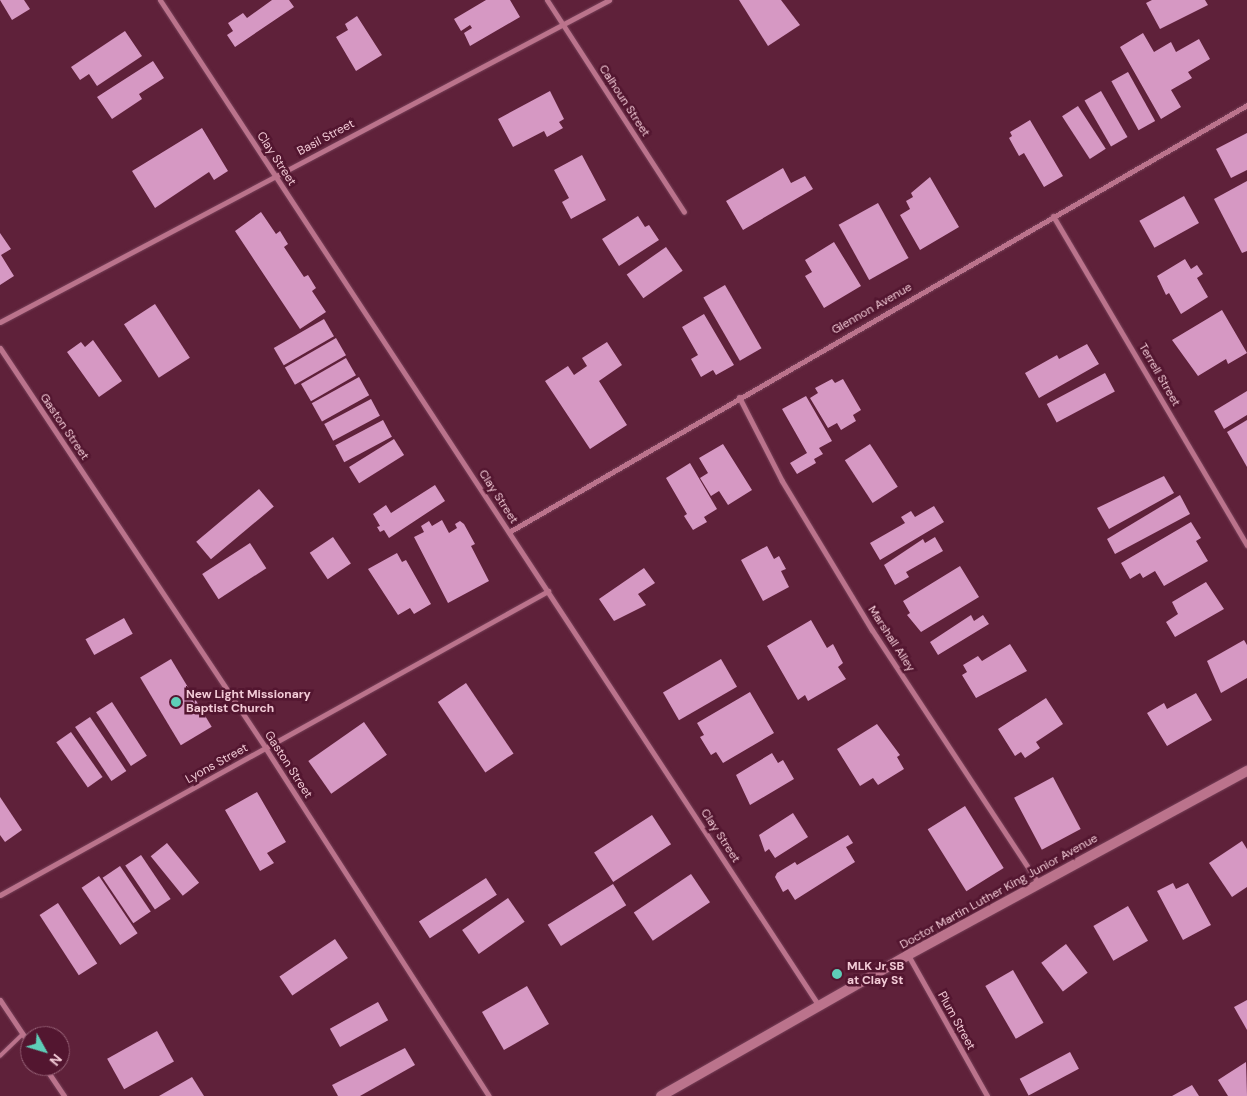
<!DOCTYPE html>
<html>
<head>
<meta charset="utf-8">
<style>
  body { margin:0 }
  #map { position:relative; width:1247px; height:1096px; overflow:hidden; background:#5f213a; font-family:"DM Sans",sans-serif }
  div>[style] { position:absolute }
  .building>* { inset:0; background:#d698c3; transform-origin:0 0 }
  .roads { filter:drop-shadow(0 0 1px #764058) drop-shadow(0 0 1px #764058) }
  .lane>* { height:4px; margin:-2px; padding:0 2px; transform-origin:2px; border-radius:2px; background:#bb738c }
  .street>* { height:5px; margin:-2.5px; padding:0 2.5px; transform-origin:2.5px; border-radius:2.5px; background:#bb738c }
  .secondary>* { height:10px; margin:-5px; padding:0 5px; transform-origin:5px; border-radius:5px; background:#bb738c }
  .dots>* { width:14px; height:14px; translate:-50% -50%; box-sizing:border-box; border:2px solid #531630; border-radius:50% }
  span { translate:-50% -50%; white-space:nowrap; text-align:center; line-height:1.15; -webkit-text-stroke:5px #531630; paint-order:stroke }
  .street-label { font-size:12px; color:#f3cbd7 }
  .poi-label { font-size:12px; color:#f3cbd7; font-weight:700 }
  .left { translate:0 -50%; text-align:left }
  .north { position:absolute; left:20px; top:1026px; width:50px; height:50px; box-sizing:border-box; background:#531630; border:1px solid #935e73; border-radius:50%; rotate:129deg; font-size:14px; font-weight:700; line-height:20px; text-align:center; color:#f3cbd7 }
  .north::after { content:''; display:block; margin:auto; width:18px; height:22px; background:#5eceb8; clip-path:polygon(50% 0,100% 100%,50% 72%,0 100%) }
</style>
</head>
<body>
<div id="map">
  <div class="building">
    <div style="clip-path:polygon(0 0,24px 0,30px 9px,12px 20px)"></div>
    <div style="clip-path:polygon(272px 0,289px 0,294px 7px,235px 47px,227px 35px,233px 31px,228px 23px,243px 13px,247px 18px)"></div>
    <div style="clip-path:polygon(486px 0,510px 0,520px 17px,470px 46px,464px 33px,472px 28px,470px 25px,461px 31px,454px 19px)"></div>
    <div style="clip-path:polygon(739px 0,781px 0,800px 25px,768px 46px)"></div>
    <div style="clip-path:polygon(1152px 0,1205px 0,1208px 5px,1160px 29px,1146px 3px)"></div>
    <div style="clip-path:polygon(357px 16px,382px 55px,356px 71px,336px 37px,348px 30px,345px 24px)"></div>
    <div style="clip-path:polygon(125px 31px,142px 56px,97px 86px,89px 74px,80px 80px,71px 67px)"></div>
    <div style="clip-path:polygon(1143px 33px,1154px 52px,1171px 42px,1176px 52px,1199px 39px,1210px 59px,1188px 72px,1192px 78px,1171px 90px,1181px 107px,1161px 119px,1120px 47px)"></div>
    <div style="clip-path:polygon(153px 61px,164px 78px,139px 94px,142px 99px,112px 119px,97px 97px)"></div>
    <div style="left:1128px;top:72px;width:56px;height:19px;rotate:61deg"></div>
    <div style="clip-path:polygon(550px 91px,564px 119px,559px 122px,563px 128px,547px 137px,544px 131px,513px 147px,498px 119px)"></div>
    <div style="left:1101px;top:91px;width:53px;height:19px;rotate:60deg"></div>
    <div style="left:1078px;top:106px;width:51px;height:19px;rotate:57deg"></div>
    <div style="clip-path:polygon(1030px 120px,1063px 176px,1044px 187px,1024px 153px,1019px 156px,1009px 138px,1012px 136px,1010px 132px)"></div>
    <div style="clip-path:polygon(202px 128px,228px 171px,214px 180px,209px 172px,155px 208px,132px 171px)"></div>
    <div style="clip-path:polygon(1247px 133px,1247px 170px,1231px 178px,1216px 149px)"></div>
    <div style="clip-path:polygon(582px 155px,606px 200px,571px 219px,562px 202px,569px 198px,554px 170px)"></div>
    <div style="clip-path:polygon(783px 168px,791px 183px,805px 176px,813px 189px,743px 230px,726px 201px)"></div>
    <div style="clip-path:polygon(930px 177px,959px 227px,920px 250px,900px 215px,910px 209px,906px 201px,913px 197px,911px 193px)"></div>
    <div style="clip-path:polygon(1247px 181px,1247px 251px,1242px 253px,1214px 199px)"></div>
    <div style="left:1184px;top:196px;width:31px;height:51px;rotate:61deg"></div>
    <div style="left:878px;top:203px;width:63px;height:45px;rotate:61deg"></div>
    <div style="clip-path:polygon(261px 212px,276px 234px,280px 231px,288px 244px,284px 247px,304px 277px,308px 275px,316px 288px,312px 291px,326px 312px,300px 329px,235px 231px)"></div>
    <div style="clip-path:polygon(638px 216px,645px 227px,649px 225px,659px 240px,619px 266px,602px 239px)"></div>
    <div style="clip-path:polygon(0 233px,11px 249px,1px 255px,14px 276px,0 285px)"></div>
    <div style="clip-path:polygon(834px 242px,861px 286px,824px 308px,805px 276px,812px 272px,805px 260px)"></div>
    <div style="left:666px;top:247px;width:29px;height:48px;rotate:55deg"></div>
    <div style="clip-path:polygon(1185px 259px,1191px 269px,1197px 265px,1203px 274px,1197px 278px,1208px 297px,1181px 314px,1169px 293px,1166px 295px,1157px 276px)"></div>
    <div style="left:725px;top:285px;width:73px;height:25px;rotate:60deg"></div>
    <div style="left:155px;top:304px;width:64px;height:37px;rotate:57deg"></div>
    <div style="clip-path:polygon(1222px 310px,1247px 353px,1228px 364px,1226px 359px,1198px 376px,1172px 340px)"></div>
    <div style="clip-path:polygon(704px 314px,734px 365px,716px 375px,713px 370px,701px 377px,691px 359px,698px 355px,682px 327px)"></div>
    <div style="left:324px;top:319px;width:20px;height:58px;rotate:60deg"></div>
    <div style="left:336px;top:338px;width:20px;height:59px;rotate:60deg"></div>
    <div style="clip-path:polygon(93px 340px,122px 381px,99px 397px,67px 352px,81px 342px,85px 347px)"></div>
    <div style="clip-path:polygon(607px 342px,622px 365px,599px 381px,627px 425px,590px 449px,545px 381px,568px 366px,574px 375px,587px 366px,582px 358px)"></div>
    <div style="clip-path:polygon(1087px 344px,1099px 364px,1039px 398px,1025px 373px,1057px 355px,1059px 359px)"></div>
    <div style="left:346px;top:358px;width:20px;height:52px;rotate:60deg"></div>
    <div style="left:1105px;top:373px;width:21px;height:66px;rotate:62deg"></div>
    <div style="left:359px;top:377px;width:21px;height:54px;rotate:61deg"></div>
    <div style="clip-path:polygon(832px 379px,835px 383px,843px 379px,861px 410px,853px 415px,856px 421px,841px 430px,837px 423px,828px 428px,810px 398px,818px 393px,815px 388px)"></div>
    <div style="clip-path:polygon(1247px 391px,1247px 415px,1224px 429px,1214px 411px)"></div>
    <div style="clip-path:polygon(806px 396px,832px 441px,819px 448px,823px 454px,814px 459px,816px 463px,797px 474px,790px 463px,807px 453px,782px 409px)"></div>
    <div style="left:371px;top:399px;width:19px;height:53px;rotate:62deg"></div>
    <div style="left:383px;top:420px;width:19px;height:54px;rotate:62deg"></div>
    <div style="clip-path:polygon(1247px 420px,1247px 467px,1227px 432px)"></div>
    <div style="left:394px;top:439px;width:19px;height:53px;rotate:58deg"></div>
    <div style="clip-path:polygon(723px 444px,752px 490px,728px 505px,719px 491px,711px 496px,700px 478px,708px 473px,699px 458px)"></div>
    <div style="left:870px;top:444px;width:51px;height:30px;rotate:57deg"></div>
    <div style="clip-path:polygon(690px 463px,717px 509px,704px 517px,707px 522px,693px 530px,684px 516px,687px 514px,666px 478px)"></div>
    <div style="clip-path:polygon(1164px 476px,1174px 493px,1109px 529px,1097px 508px)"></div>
    <div style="clip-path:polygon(435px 485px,445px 501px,389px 538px,384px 530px,380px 532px,377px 527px,380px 526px,373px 514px,386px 505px,391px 513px)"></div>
    <div style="left:259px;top:489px;width:23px;height:82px;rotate:50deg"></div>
    <div style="clip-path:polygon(1180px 495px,1190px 514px,1115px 554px,1107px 539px)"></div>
    <div style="clip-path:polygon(934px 506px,944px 522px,880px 560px,870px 543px,905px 523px,901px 517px,911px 511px,915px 517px)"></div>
    <div style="clip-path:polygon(442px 520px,449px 533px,457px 528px,455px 524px,460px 521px,464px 524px,475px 544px,471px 546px,489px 581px,448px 603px,414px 537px,424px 532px,421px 526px,429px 521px,432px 526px)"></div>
    <div style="clip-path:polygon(1191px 522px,1201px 538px,1196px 541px,1208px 561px,1164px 586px,1155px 571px,1143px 578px,1140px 573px,1130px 579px,1121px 563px)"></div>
    <div style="left:333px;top:537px;width:32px;height:28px;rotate:56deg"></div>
    <div style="clip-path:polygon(935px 537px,943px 551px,906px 572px,909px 577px,895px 585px,884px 565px,923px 539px,925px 543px)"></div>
    <div style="left:250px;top:543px;width:30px;height:57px;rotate:57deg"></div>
    <div style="clip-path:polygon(767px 546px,774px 559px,779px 556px,786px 569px,781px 571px,789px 587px,763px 601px,741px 560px)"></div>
    <div style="clip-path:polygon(397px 553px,402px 562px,406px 560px,431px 604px,414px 614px,410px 608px,398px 615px,368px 569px)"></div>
    <div style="clip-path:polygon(960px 566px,979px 597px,921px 632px,907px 615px,910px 613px,903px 601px)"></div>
    <div style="clip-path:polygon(644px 568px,655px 583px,638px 594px,646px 605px,614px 621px,599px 599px)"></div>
    <div style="clip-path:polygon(1206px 582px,1224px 609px,1175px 637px,1166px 622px,1178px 614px,1172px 602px)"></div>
    <div style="clip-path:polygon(971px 615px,974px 621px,983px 615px,989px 624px,938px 655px,930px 642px)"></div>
    <div style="left:124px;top:618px;width:18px;height:44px;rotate:61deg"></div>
    <div style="clip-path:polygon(811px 620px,827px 648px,833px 644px,843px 663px,838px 667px,846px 679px,808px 701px,805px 695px,798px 700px,767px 646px)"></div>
    <div style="clip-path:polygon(1244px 640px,1247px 645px,1247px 678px,1221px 693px,1207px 661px)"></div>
    <div style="clip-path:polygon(1010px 644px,1027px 671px,976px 698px,962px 675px,967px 672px,963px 665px,978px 656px,982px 661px)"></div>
    <div style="left:171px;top:659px;width:79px;height:36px;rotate:59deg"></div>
    <div style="left:721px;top:659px;width:32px;height:67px;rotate:60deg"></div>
    <div style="left:466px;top:683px;width:85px;height:34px;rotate:56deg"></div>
    <div style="clip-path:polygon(750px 692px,774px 733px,723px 763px,716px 752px,711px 755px,700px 737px,704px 735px,697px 723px)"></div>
    <div style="clip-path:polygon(1196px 693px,1212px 720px,1167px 746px,1147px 713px,1164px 703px,1167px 709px)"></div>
    <div style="clip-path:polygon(1046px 698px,1063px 724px,1036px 742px,1040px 748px,1025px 758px,1021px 752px,1015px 756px,998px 729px)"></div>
    <div style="left:112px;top:702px;width:64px;height:19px;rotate:57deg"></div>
    <div style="left:90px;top:717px;width:65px;height:18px;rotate:56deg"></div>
    <div style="left:364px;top:722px;width:40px;height:68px;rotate:55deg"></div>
    <div style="clip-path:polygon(877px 724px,900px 755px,897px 757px,904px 769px,878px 785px,873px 778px,860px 786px,837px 749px)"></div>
    <div style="left:71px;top:732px;width:55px;height:18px;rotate:55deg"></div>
    <div style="clip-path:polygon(772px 753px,778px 763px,783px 760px,794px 779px,750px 805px,736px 775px)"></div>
    <div style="left:1053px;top:777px;width:59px;height:44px;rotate:62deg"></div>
    <div style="clip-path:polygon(257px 792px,286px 842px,267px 853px,274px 863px,260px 871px,225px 810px)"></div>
    <div style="clip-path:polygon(0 797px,22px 830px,5px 842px,0 835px)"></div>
    <div style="left:965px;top:806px;width:73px;height:44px;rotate:58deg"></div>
    <div style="clip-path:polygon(793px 813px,808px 837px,775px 858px,769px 849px,765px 852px,759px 835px)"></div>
    <div style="left:652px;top:815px;width:35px;height:69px;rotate:57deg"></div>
    <div style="clip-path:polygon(848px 835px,853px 843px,846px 847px,855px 862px,795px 900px,788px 889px,783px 892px,775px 877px,777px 873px,795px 862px,797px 865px)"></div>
    <div style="clip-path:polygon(1242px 841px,1247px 849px,1247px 887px,1232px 897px,1209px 863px)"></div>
    <div style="left:167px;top:843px;width:51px;height:21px;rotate:51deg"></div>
    <div style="left:141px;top:855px;width:53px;height:19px;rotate:56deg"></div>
    <div style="left:120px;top:866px;width:55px;height:21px;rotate:56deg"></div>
    <div style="left:691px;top:874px;width:34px;height:69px;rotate:56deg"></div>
    <div style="left:99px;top:876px;width:69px;height:21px;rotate:56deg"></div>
    <div style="left:486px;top:878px;width:20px;height:80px;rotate:57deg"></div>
    <div style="clip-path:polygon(1173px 883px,1176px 889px,1188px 883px,1211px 925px,1183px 940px,1157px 891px)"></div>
    <div style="left:613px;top:884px;width:25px;height:77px;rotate:58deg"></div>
    <div style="left:508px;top:898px;width:29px;height:56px;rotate:55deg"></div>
    <div style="left:58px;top:903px;width:72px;height:22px;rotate:57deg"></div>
    <div style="left:1128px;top:906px;width:40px;height:40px;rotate:60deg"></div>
    <div style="left:335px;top:939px;width:23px;height:67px;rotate:56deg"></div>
    <div style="left:1066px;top:944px;width:36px;height:31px;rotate:53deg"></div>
    <div style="left:1013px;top:970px;width:61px;height:32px;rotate:60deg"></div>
    <div style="left:527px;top:986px;width:44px;height:52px;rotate:60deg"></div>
    <div style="clip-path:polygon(1247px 1000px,1247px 1030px,1234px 1007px)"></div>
    <div style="left:378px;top:1002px;width:21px;height:55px;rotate:61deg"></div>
    <div style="left:157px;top:1031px;width:35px;height:57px;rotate:61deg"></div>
    <div style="clip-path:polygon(405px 1048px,415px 1065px,360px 1096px,338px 1096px,332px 1085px)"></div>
    <div style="left:1070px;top:1052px;width:19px;height:57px;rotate:62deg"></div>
    <div style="clip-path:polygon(1246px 1062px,1247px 1096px,1228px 1096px,1218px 1080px)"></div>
    <div style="clip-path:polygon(192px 1077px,204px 1096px,159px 1096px)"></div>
    <div style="clip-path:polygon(1192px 1085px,1199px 1096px,1172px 1096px)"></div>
  </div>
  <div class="roads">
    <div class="lane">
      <div style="left:0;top:1056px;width:32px;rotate:-44deg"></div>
    </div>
    <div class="street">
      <div style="left:160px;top:0;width:1203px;rotate:56.77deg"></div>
      <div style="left:547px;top:0;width:252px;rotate:57.1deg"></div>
      <div style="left:1053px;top:216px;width:382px;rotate:59.5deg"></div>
      <div style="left:0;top:322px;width:689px;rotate:-27.87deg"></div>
      <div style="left:0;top:348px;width:481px;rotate:56.4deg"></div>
      <div style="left:266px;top:749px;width:412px;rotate:57.3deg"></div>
      <div style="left:739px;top:397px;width:94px;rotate:62.9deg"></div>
      <div style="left:782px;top:481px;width:174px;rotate:58.9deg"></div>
      <div style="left:872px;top:630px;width:304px;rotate:56.7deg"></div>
      <div style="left:509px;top:532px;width:853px;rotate:-30.05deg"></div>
      <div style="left:0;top:895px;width:627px;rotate:-29.02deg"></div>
      <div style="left:908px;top:955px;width:162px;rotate:60.7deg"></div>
      <div style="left:0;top:1000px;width:54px;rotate:56.3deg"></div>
      <div style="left:44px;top:1066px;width:36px;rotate:56deg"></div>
    </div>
    <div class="secondary">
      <div style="left:661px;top:1096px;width:284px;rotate:-29.7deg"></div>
      <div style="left:908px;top:955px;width:386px;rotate:-28.5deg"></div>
    </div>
  </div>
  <div class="dots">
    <div style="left:176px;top:702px;background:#5eceb8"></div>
    <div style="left:837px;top:974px;background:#5eceb8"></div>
  </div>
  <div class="street-label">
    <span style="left:624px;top:101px;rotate:57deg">Calhoun Street</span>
    <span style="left:326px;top:138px;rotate:-28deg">Basil Street</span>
    <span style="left:276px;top:159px;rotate:57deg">Clay Street</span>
    <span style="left:872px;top:309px;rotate:-30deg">Glennon Avenue</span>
    <span style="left:1159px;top:375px;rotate:60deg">Terrell Street</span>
    <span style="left:64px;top:427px;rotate:56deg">Gaston Street</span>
    <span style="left:498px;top:497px;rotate:57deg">Clay Street</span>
    <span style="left:891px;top:639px;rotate:57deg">Marshall Alley</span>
    <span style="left:217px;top:764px;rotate:-29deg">Lyons Street</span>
    <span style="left:288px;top:765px;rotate:57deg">Gaston Street</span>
    <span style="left:720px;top:836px;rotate:57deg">Clay Street</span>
    <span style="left:999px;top:892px;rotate:-29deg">Doctor Martin Luther King Junior Avenue</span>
    <span style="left:956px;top:1021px;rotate:61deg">Plum Street</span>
  </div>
  <div class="poi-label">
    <span class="left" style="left:186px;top:702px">New Light Missionary<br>Baptist Church</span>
    <span class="left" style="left:847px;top:974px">MLK Jr SB<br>at Clay St</span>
  </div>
  <div class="north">N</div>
</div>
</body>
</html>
